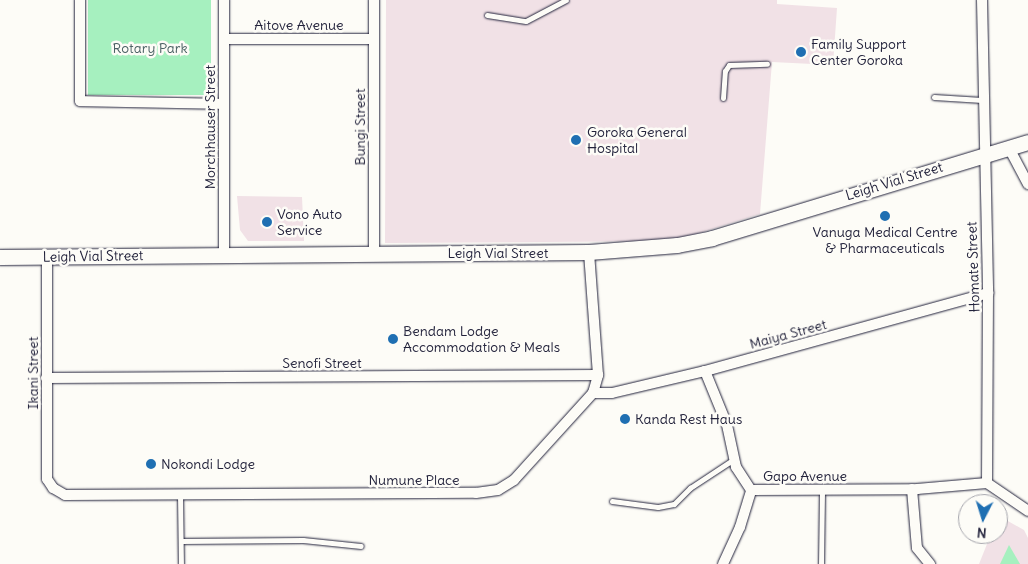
<!DOCTYPE html>
<html>
<head>
<meta charset="utf-8">
<style>
  body { margin:0 }
  #map { position:relative; width:1028px; height:564px; overflow:hidden; background:#fdfcf7; font-family:Delius,sans-serif }
  div>[style] { position:absolute }
  .built>* { inset:0; background:#f1e1e6 }
  .green>* { inset:0; background:#a6f0bf; transform-origin:0 0 }
  .roads { filter:drop-shadow(0 0 1px #22223b) drop-shadow(0 0 1px #22223b) }
  .lane>* { height:5px; margin:-2.5px; padding:0 2.5px; transform-origin:2.5px; border-radius:2.5px; background:#fdfcf7 }
  .street>* { height:10px; margin:-5px; padding:0 5px; transform-origin:5px; border-radius:5px; background:#fdfcf7 }
  .secondary>* { height:15px; margin:-7.5px; padding:0 7.5px; transform-origin:7.5px; border-radius:7.5px; background:#fdfcf7 }
  .dots>* { width:14px; height:14px; translate:-50% -50%; box-sizing:border-box; border:2px solid #fdfcf7; border-radius:50% }
  span { translate:-50% -50%; white-space:nowrap; text-align:center; line-height:1.15; -webkit-text-stroke:5px #fdfcf7; paint-order:stroke }
  .street-label { font-size:14px; color:#22223b }
  .poi-label { font-size:14px; color:#22223b }
  .left { translate:0 -50%; text-align:left }
  .park-label { font-size:14px; color:#4a6063 }
  .north { position:absolute; left:958px; top:494px; width:50px; height:50px; box-sizing:border-box; background:#fdfcf7; border:1px solid #a5a5ac; border-radius:50%; rotate:185deg; font-size:14px; font-weight:700; line-height:20px; text-align:center; color:#22223b }
  .north::after { content:''; display:block; margin:auto; width:18px; height:22px; background:#1f6fb2; clip-path:polygon(50% 0,100% 100%,50% 72%,0 100%) }
</style>
</head>
<body>
<div id="map">
  <div class="built">
    <div style="clip-path:polygon(386px 0,777px 0,777px 4px,837px 8px,833px 65px,772px 62px,760px 214px,674px 241px,385px 243px)"></div>
    <div style="clip-path:polygon(237px 196px,302px 197px,304px 241px,248px 241px,240px 230px)"></div>
    <div style="clip-path:polygon(999px 516px,1024px 530px,1028px 538px,1028px 564px,979px 564px,991px 534px,998px 534px)"></div>
  </div>
  <div class="green">
    <div style="left:88px;top:0;width:123px;height:95px"></div>
    <div style="clip-path:polygon(1009px 545px,1020px 564px,1000px 564px)"></div>
  </div>
  <div class="roads">
    <div class="lane">
      <div style="left:487px;top:15px;width:39px;rotate:9deg"></div>
      <div style="left:526px;top:21px;width:45px;rotate:-27.7deg"></div>
      <div style="left:934px;top:97px;width:48px;rotate:3.6deg"></div>
      <div style="left:723px;top:98px;width:27px;rotate:-86deg"></div>
      <div style="left:725px;top:71px;width:7px;rotate:-56deg"></div>
      <div style="left:729px;top:65px;width:38px;rotate:-2deg"></div>
      <div style="left:180px;top:495px;width:69px;rotate:89.2deg"></div>
      <div style="left:612px;top:501px;width:46px;rotate:7.4deg"></div>
      <div style="left:658px;top:507px;width:16px;rotate:-11deg"></div>
      <div style="left:674px;top:504px;width:23px;rotate:-45deg"></div>
      <div style="left:690px;top:488px;width:53px;rotate:-33.4deg"></div>
      <div style="left:181px;top:541px;width:122px;rotate:-0.5deg"></div>
      <div style="left:303px;top:540px;width:58px;rotate:5.9deg"></div>
      <div style="left:821px;top:564px;width:74px;rotate:-89.2deg"></div>
    </div>
    <div class="street">
      <div style="left:80px;top:0;width:101px;rotate:90deg"></div>
      <div style="left:80px;top:101px;width:143px;rotate:1.2deg"></div>
      <div style="left:374px;top:0;width:254px;rotate:90deg"></div>
      <div style="left:982px;top:0;width:293px;rotate:88.8deg"></div>
      <div style="left:988px;top:293px;width:190px;rotate:90.3deg"></div>
      <div style="left:987px;top:483px;width:50px;rotate:34.3deg"></div>
      <div style="left:224px;top:39px;width:149px"></div>
      <div style="left:1009px;top:148px;width:41px;rotate:62.2deg"></div>
      <div style="left:224px;top:254px;width:254px;rotate:-90deg"></div>
      <div style="left:47px;top:256px;width:223px;rotate:90deg"></div>
      <div style="left:47px;top:479px;width:11px;rotate:56deg"></div>
      <div style="left:53px;top:488px;width:14px;rotate:30deg"></div>
      <div style="left:65px;top:495px;width:411px;rotate:-0.3deg"></div>
      <div style="left:476px;top:493px;width:22px;rotate:-8deg"></div>
      <div style="left:498px;top:490px;width:19px;rotate:-32deg"></div>
      <div style="left:514px;top:480px;width:118px;rotate:-47.8deg"></div>
      <div style="left:593px;top:393px;width:19px;rotate:-74deg"></div>
      <div style="left:598px;top:375px;width:123px;rotate:-94.2deg"></div>
      <div style="left:705px;top:371px;width:58px;rotate:67.8deg"></div>
      <div style="left:727px;top:425px;width:43px;rotate:77.9deg"></div>
      <div style="left:736px;top:467px;width:27px;rotate:57deg"></div>
      <div style="left:751px;top:490px;width:166px;rotate:-0.3deg"></div>
      <div style="left:917px;top:489px;width:70px;rotate:-4.9deg"></div>
      <div style="left:46px;top:378px;width:552px;rotate:-0.31deg"></div>
      <div style="left:593px;top:393px;width:19px"></div>
      <div style="left:612px;top:393px;width:96px;rotate:-13.3deg"></div>
      <div style="left:705px;top:371px;width:294px;rotate:-15.4deg"></div>
      <div style="left:912px;top:489px;width:59px;rotate:85.2deg"></div>
      <div style="left:917px;top:548px;width:21px;rotate:51deg"></div>
      <div style="left:723px;top:564px;width:41px;rotate:-65.3deg"></div>
      <div style="left:740px;top:527px;width:39px;rotate:-73deg"></div>
    </div>
    <div class="secondary">
      <div style="left:0;top:257px;width:589px;rotate:-0.49deg"></div>
      <div style="left:589px;top:252px;width:88px;rotate:-4.5deg"></div>
      <div style="left:677px;top:245px;width:36px;rotate:-11deg"></div>
      <div style="left:712px;top:238px;width:330px;rotate:-16.9deg"></div>
    </div>
  </div>
  <div class="dots">
    <div style="left:801px;top:52px;background:#1f6fb2"></div>
    <div style="left:576px;top:140px;background:#1f6fb2"></div>
    <div style="left:885px;top:216px;background:#1f6fb2"></div>
    <div style="left:267px;top:222px;background:#1f6fb2"></div>
    <div style="left:393px;top:339px;background:#1f6fb2"></div>
    <div style="left:625px;top:419px;background:#1f6fb2"></div>
    <div style="left:151px;top:464px;background:#1f6fb2"></div>
  </div>
  <div class="street-label">
    <span style="left:299px;top:25px">Aitove Avenue</span>
    <span style="left:210px;top:127px;rotate:-90deg">Morchhauser Street</span>
    <span style="left:360px;top:127px;rotate:-90deg">Bungi Street</span>
    <span style="left:894px;top:181px;rotate:-17deg">Leigh Vial Street</span>
    <span style="left:498px;top:253px">Leigh Vial Street</span>
    <span style="left:93px;top:256px;rotate:-1deg">Leigh Vial Street</span>
    <span style="left:973px;top:267px;rotate:-92deg">Homate Street</span>
    <span style="left:788px;top:334px;rotate:-15deg">Maiya Street</span>
    <span style="left:322px;top:363px">Senofi Street</span>
    <span style="left:33px;top:373px;rotate:-90deg">Ikani Street</span>
    <span style="left:805px;top:476px">Gapo Avenue</span>
    <span style="left:414px;top:480px">Numune Place</span>
  </div>
  <div class="poi-label">
    <span class="left" style="left:811px;top:52px">Family Support<br>Center Goroka</span>
    <span class="left" style="left:587px;top:140px">Goroka General<br>Hospital</span>
    <span class="left" style="left:277px;top:222px">Vono Auto<br>Service</span>
    <span style="left:885px;top:240px">Vanuga Medical Centre<br>&amp; Pharmaceuticals</span>
    <span class="left" style="left:403px;top:339px">Bendam Lodge<br>Accommodation &amp; Meals</span>
    <span class="left" style="left:635px;top:419px">Kanda Rest Haus</span>
    <span class="left" style="left:161px;top:464px">Nokondi Lodge</span>
  </div>
  <div class="park-label">
    <span style="left:150px;top:48px">Rotary Park</span>
  </div>
  <div class="north">N</div>
</div>
</body>
</html>
